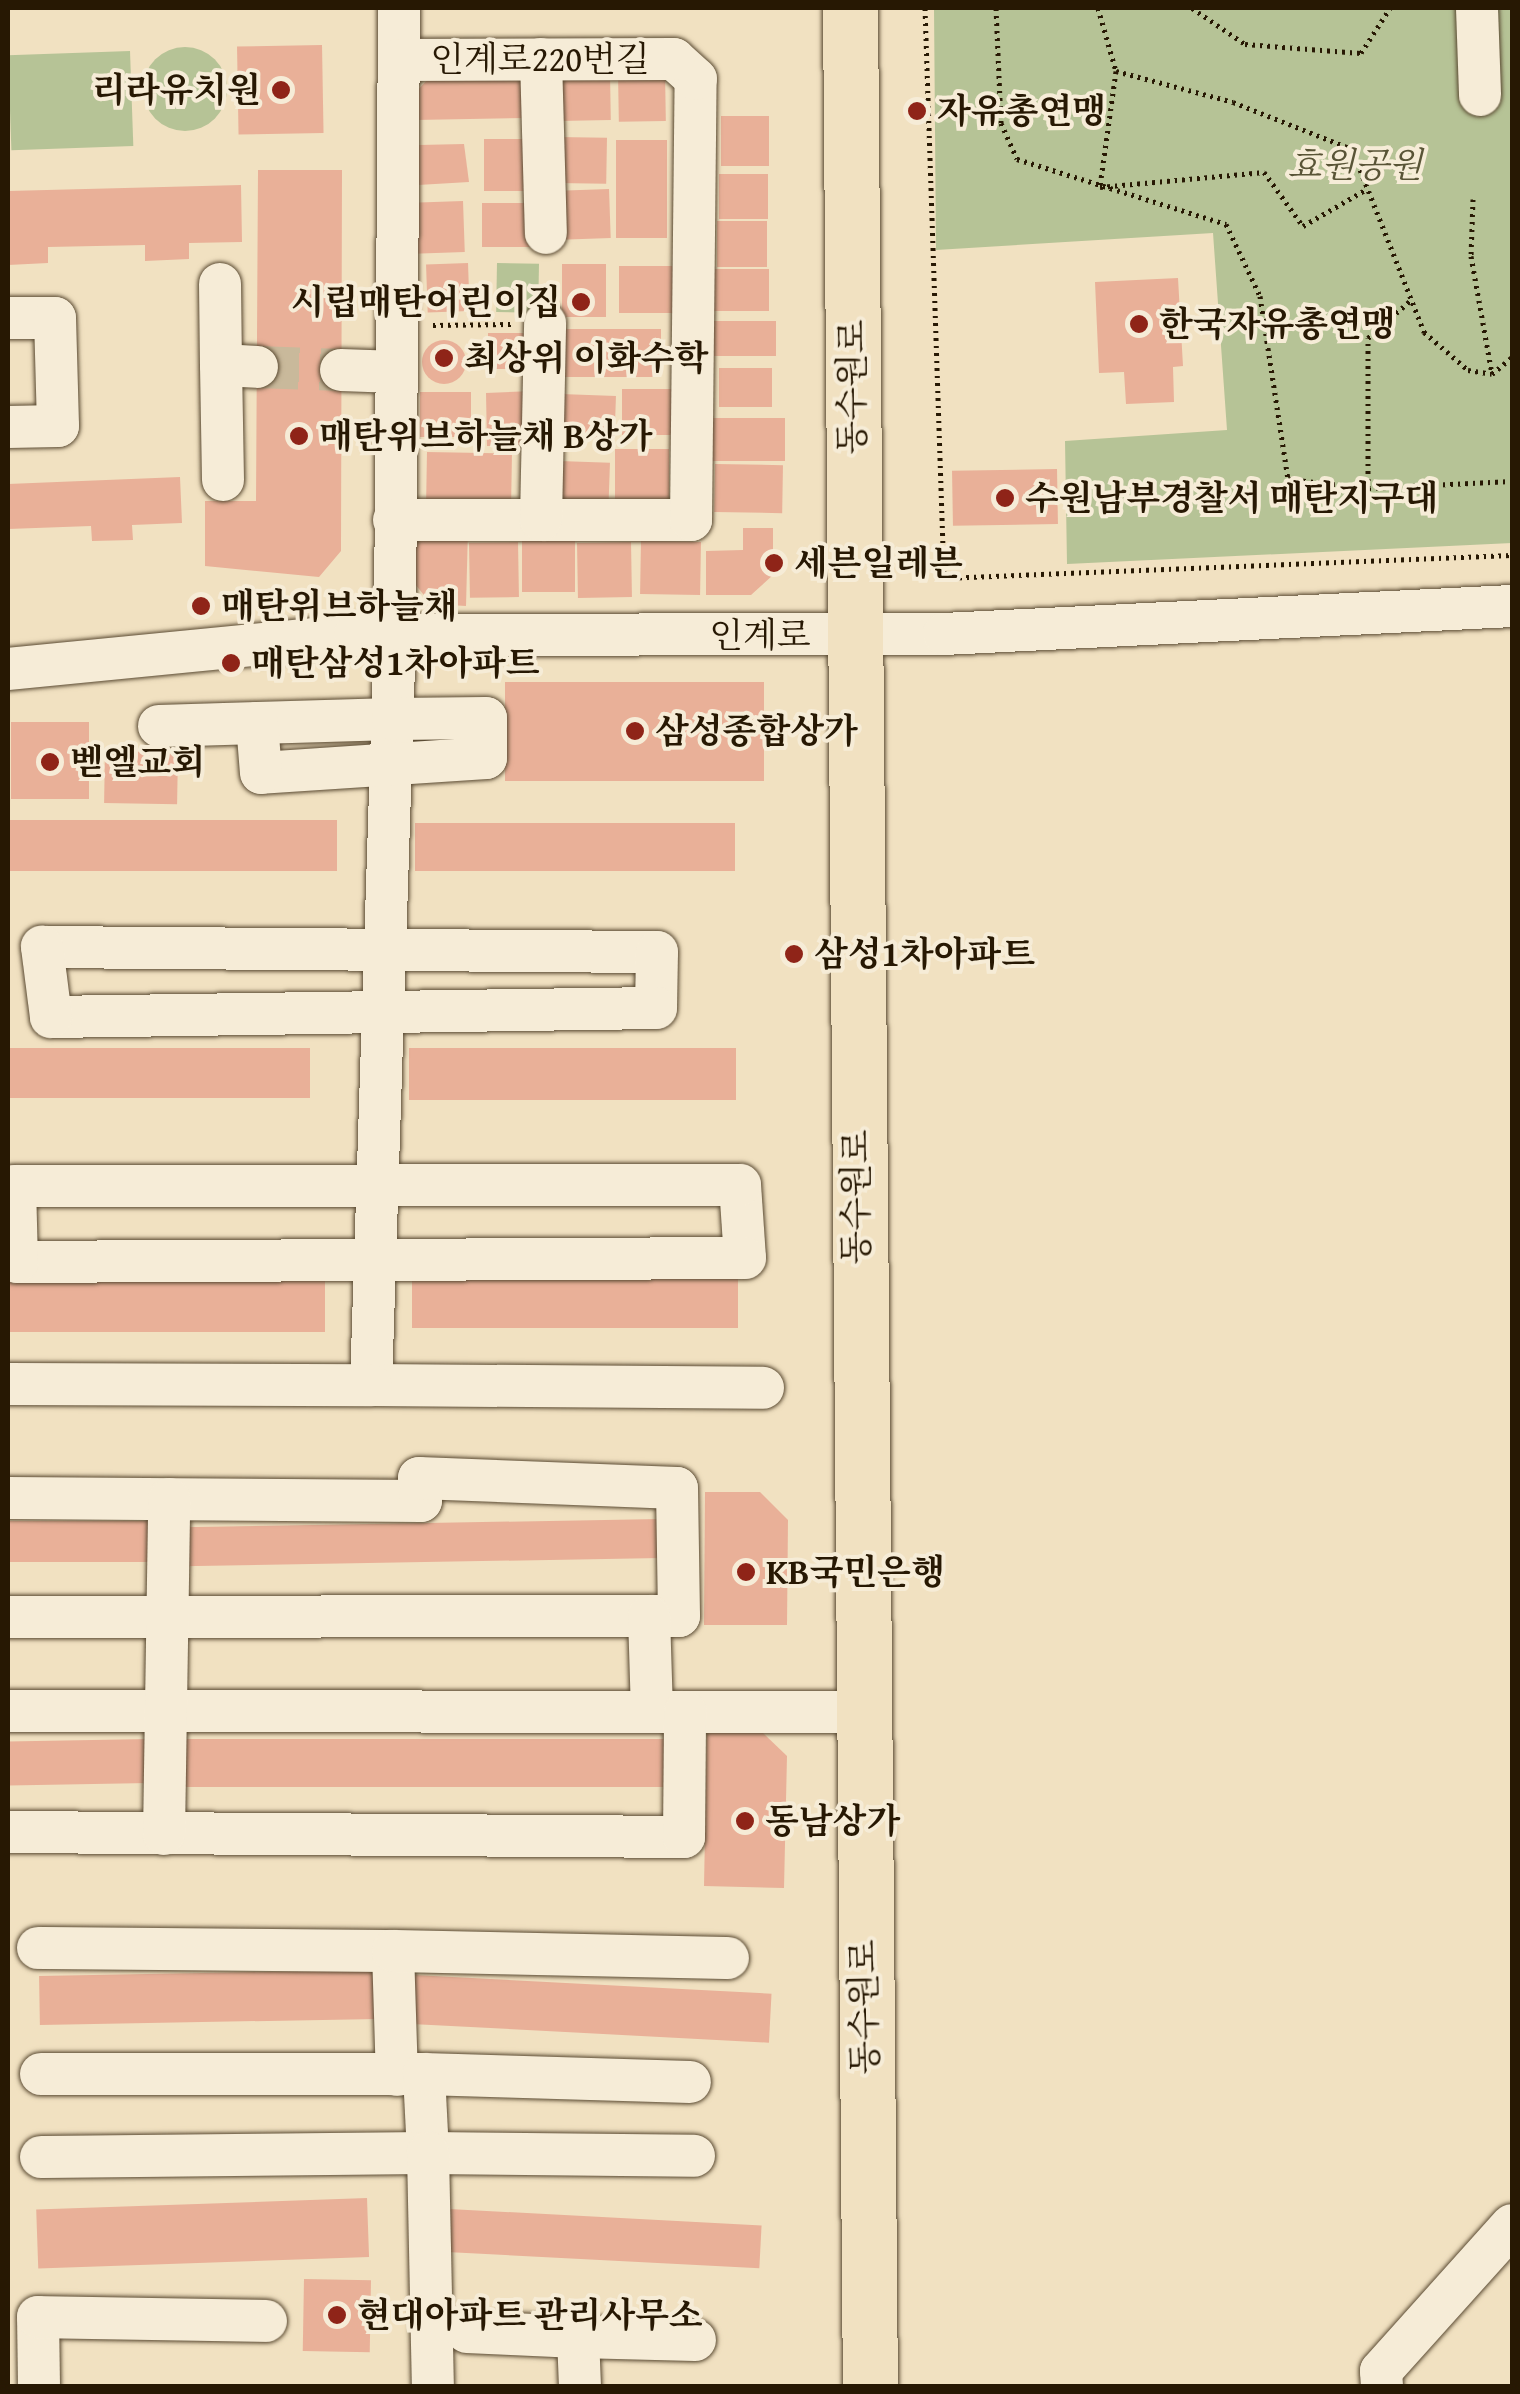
<!DOCTYPE html>
<html>
<head>
<meta charset="utf-8">
<style>
  body { margin:0 }
  #map { position:relative; width:1520px; height:2394px; overflow:hidden; background:#f1e1c1; font-family:"Gentium Book Plus","Noto Serif KR",serif }
  div>[style] { position:absolute }
  .green>* { inset:0; background:#b6c396; transform-origin:0 0 }
  .round { border-radius:50% }
  .building>* { inset:0; background:#e9b098; transform-origin:0 0 }
  .minor-tunnel>* { height:42px; margin-top:-21px; transform-origin:0; background:repeating-linear-gradient(90deg,#c9b99b 0 42px,transparent 0 63px) }
  .path>* { height:5px; margin-top:-2.5px; transform-origin:0; background:repeating-linear-gradient(90deg,#271803 0 2.5px,transparent 0 7.5px) }
  .roads { filter:drop-shadow(0 0 2px #5a4a32) drop-shadow(0 0 2px #5a4a32) }
  .minor>* { height:42px; margin:-21px; padding:0 21px; transform-origin:21px; border-radius:21px; background:#f6ecd7 }
  .major>* { height:55px; margin:-27.5px; padding:0 27.5px; transform-origin:27.5px; border-radius:27.5px; background:#f1e1c1 }
  .dots>* { width:28px; height:28px; translate:-50% -50%; box-sizing:border-box; border:5px solid #f6ecd7; border-radius:50% }
  span { translate:-50% -50%; white-space:nowrap; text-align:center; line-height:1.15; -webkit-text-stroke:8px #f6ecd7; paint-order:stroke }
  .street-label { font-size:35px; color:#271803 }
  .poi-label { font-size:35px; color:#271803; font-weight:700 }
  .right { translate:-100% -50%; text-align:right }
  .left { translate:0 -50%; text-align:left }
  .park-label { font-size:35px; color:#595436; font-style:italic }
  .frame { position:absolute; inset:0; border:10px solid #271803; pointer-events:none }
</style>
</head>
<body>
<div id="map">
  <div class="green">
    <div style="clip-path:polygon(934px 8px,1512px 8px,1512px 543px,1067px 564px,1065px 441px,1227px 430px,1213px 233px,936px 250px)"></div>
    <div class="round" style="left:143px;top:47px;width:84px;height:84px"></div>
    <div style="left:130px;top:51px;width:95px;height:122px;rotate:88deg"></div>
    <div style="left:497px;top:263px;width:42px;height:49px;rotate:1deg"></div>
  </div>
  <div class="building">
    <div style="left:322px;top:45px;width:88px;height:85px;rotate:89deg"></div>
    <div style="left:665px;top:72px;width:49px;height:47px;rotate:89deg"></div>
    <div style="left:610px;top:74px;width:46px;height:52px;rotate:89deg"></div>
    <div style="clip-path:polygon(429px 78px,527px 80px,526px 118px,415px 120px,415px 93px)"></div>
    <div style="left:721px;top:116px;width:48px;height:50px"></div>
    <div style="left:557px;top:137px;width:50px;height:46px;rotate:1deg"></div>
    <div style="left:484px;top:139px;width:43px;height:52px"></div>
    <div style="left:616px;top:140px;width:51px;height:98px"></div>
    <div style="clip-path:polygon(464px 144px,469px 182px,418px 185px,419px 145px)"></div>
    <div style="clip-path:polygon(258px 170px,342px 170px,341px 551px,319px 577px,205px 566px,205px 501px,256px 501px)"></div>
    <div style="left:719px;top:174px;width:49px;height:45px"></div>
    <div style="clip-path:polygon(241px 185px,242px 242px,189px 243px,189px 259px,145px 261px,145px 245px,48px 247px,48px 263px,8px 265px,8px 191px)"></div>
    <div style="left:609px;top:189px;width:49px;height:57px;rotate:88deg"></div>
    <div style="left:463px;top:201px;width:51px;height:51px;rotate:88deg"></div>
    <div style="left:532px;top:203px;width:44px;height:50px;rotate:90deg"></div>
    <div style="left:717px;top:221px;width:50px;height:46px"></div>
    <div style="left:468px;top:263px;width:48px;height:42px;rotate:88deg"></div>
    <div style="left:562px;top:264px;width:44px;height:53px"></div>
    <div style="left:619px;top:266px;width:56px;height:47px"></div>
    <div style="left:714px;top:269px;width:55px;height:42px"></div>
    <div style="clip-path:polygon(1178px 278px,1183px 366px,1173px 367px,1174px 402px,1126px 404px,1124px 372px,1099px 373px,1095px 282px)"></div>
    <div style="left:776px;top:321px;width:35px;height:68px;rotate:90deg"></div>
    <div style="left:661px;top:329px;width:48px;height:97px;rotate:90deg"></div>
    <div style="left:488px;top:333px;width:46px;height:36px"></div>
    <div class="round" style="left:422px;top:340px;width:44px;height:44px"></div>
    <div style="left:719px;top:368px;width:53px;height:39px"></div>
    <div style="left:674px;top:389px;width:46px;height:52px;rotate:90deg"></div>
    <div style="clip-path:polygon(534px 391px,525px 445px,487px 446px,486px 393px)"></div>
    <div style="left:420px;top:392px;width:51px;height:45px"></div>
    <div style="left:561px;top:394px;width:55px;height:43px;rotate:2deg"></div>
    <div style="left:711px;top:418px;width:74px;height:43px"></div>
    <div style="left:615px;top:449px;width:54px;height:54px"></div>
    <div style="left:427px;top:452px;width:85px;height:53px;rotate:1deg"></div>
    <div style="left:559px;top:461px;width:51px;height:42px;rotate:2deg"></div>
    <div style="left:715px;top:464px;width:68px;height:48px;rotate:1deg"></div>
    <div style="left:1057px;top:469px;width:55px;height:105px;rotate:89deg"></div>
    <div style="clip-path:polygon(180px 477px,182px 523px,132px 525px,133px 540px,92px 541px,91px 526px,8px 529px,8px 484px)"></div>
    <div style="clip-path:polygon(416px 528px,468px 529px,466px 606px,431px 604px,415px 584px)"></div>
    <div style="clip-path:polygon(743px 528px,773px 528px,773px 575px,751px 595px,706px 595px,706px 551px,743px 550px)"></div>
    <div style="left:522px;top:539px;width:53px;height:53px"></div>
    <div style="left:641px;top:541px;width:60px;height:53px;rotate:1deg"></div>
    <div style="left:518px;top:542px;width:55px;height:49px;rotate:89deg"></div>
    <div style="left:631px;top:542px;width:55px;height:54px;rotate:89deg"></div>
    <div style="left:505px;top:682px;width:259px;height:99px"></div>
    <div style="left:89px;top:722px;width:77px;height:78px;rotate:90deg"></div>
    <div style="left:105px;top:751px;width:73px;height:52px;rotate:1deg"></div>
    <div style="left:337px;top:820px;width:51px;height:329px;rotate:90deg"></div>
    <div style="left:415px;top:823px;width:320px;height:48px"></div>
    <div style="left:310px;top:1048px;width:50px;height:302px;rotate:90deg"></div>
    <div style="left:409px;top:1048px;width:327px;height:52px"></div>
    <div style="left:412px;top:1277px;width:326px;height:51px"></div>
    <div style="left:8px;top:1281px;width:317px;height:51px"></div>
    <div style="clip-path:polygon(705px 1492px,760px 1492px,788px 1520px,787px 1625px,704px 1625px)"></div>
    <div style="left:660px;top:1519px;width:39px;height:479px;rotate:89deg"></div>
    <div style="left:8px;top:1521px;width:140px;height:41px"></div>
    <div style="clip-path:polygon(707px 1732px,763px 1733px,787px 1756px,784px 1888px,704px 1886px)"></div>
    <div style="left:149px;top:1739px;width:44px;height:141px;rotate:89deg"></div>
    <div style="left:176px;top:1739px;width:490px;height:48px"></div>
    <div style="left:377px;top:1970px;width:49px;height:338px;rotate:89deg"></div>
    <div style="left:414px;top:1975px;width:358px;height:49px;rotate:3deg"></div>
    <div style="left:367px;top:2198px;width:59px;height:331px;rotate:88deg"></div>
    <div style="left:449px;top:2209px;width:313px;height:43px;rotate:3deg"></div>
    <div style="left:304px;top:2279px;width:67px;height:72px;rotate:1deg"></div>
  </div>
  <div class="minor-tunnel">
    <div style="left:257px;top:367px;width:84px;rotate:2deg"></div>
  </div>
  <div class="path">
    <div style="left:925px;top:8px;width:570px;rotate:88.09deg"></div>
    <div style="left:944px;top:578px;width:568px;rotate:-2.32deg"></div>
    <div style="left:996px;top:8px;width:115px;rotate:87.5deg"></div>
    <div style="left:1001px;top:123px;width:39px;rotate:66deg"></div>
    <div style="left:1017px;top:159px;width:219px;rotate:17.3deg"></div>
    <div style="left:1226px;top:224px;width:80px;rotate:64.7deg"></div>
    <div style="left:1260px;top:296px;width:185px;rotate:81.3deg"></div>
    <div style="left:1288px;top:479px;width:81px;rotate:6.4deg"></div>
    <div style="left:1368px;top:488px;width:144px;rotate:-2.8deg"></div>
    <div style="left:1098px;top:8px;width:66px;rotate:74.1deg"></div>
    <div style="left:1116px;top:71px;width:121px;rotate:14.8deg"></div>
    <div style="left:1233px;top:102px;width:128px;rotate:21.6deg"></div>
    <div style="left:1352px;top:149px;width:197px;rotate:68.5deg"></div>
    <div style="left:1424px;top:332px;width:58px;rotate:40.8deg"></div>
    <div style="left:1468px;top:370px;width:24px;rotate:9deg"></div>
    <div style="left:1192px;top:8px;width:64px;rotate:34.2deg"></div>
    <div style="left:1245px;top:44px;width:116px;rotate:4.4deg"></div>
    <div style="left:1361px;top:53px;width:54px;rotate:-57.2deg"></div>
    <div style="left:1116px;top:71px;width:117px;rotate:97.9deg"></div>
    <div style="left:1100px;top:187px;width:165px;rotate:-5.2deg"></div>
    <div style="left:1264px;top:172px;width:67px;rotate:54.2deg"></div>
    <div style="left:1303px;top:226px;width:72px;rotate:-30.1deg"></div>
    <div style="left:1473px;top:199px;width:57px;rotate:92deg"></div>
    <div style="left:1471px;top:256px;width:120px;rotate:79.9deg"></div>
    <div style="left:1492px;top:374px;width:26px;rotate:-40deg"></div>
    <div style="left:433px;top:325px;width:79px;rotate:-0.7deg"></div>
    <div style="left:1368px;top:488px;width:150px;rotate:-90deg"></div>
    <div style="left:1368px;top:338px;width:56px;rotate:-41.4deg"></div>
  </div>
  <div class="roads">
    <div class="minor">
      <div style="left:399px;top:8px;width:627px;rotate:90.37deg"></div>
      <div style="left:395px;top:635px;width:750px;rotate:91.83deg"></div>
      <div style="left:371px;top:1385px;width:392px;rotate:0.4deg"></div>
      <div style="left:1477px;top:8px;width:87px;rotate:88deg"></div>
      <div style="left:541px;top:59px;width:174px;rotate:88.4deg"></div>
      <div style="left:220px;top:284px;width:81px;rotate:89.3deg"></div>
      <div style="left:8px;top:318px;width:47px"></div>
      <div style="left:55px;top:318px;width:108px;rotate:88.4deg"></div>
      <div style="left:58px;top:426px;width:50px;rotate:178.9deg"></div>
      <div style="left:341px;top:370px;width:56px;rotate:2deg"></div>
      <div style="left:223px;top:480px;width:115px;rotate:-91deg"></div>
      <div style="left:221px;top:365px;width:36px;rotate:3deg"></div>
      <div style="left:394px;top:520px;width:297px"></div>
      <div style="left:691px;top:520px;width:441px;rotate:-89.4deg"></div>
      <div style="left:696px;top:79px;width:30px;rotate:-138deg"></div>
      <div style="left:674px;top:59px;width:275px;rotate:179.8deg"></div>
      <div style="left:541px;top:520px;width:197px;rotate:-88.8deg"></div>
      <div style="left:8px;top:669px;width:349px;rotate:-5.6deg"></div>
      <div style="left:355px;top:635px;width:589px;rotate:-0.1deg"></div>
      <div style="left:944px;top:634px;width:569px;rotate:-2.82deg"></div>
      <div style="left:159px;top:726px;width:98px;rotate:-1.8deg"></div>
      <div style="left:257px;top:723px;width:136px;rotate:-1.7deg"></div>
      <div style="left:393px;top:719px;width:93px;rotate:-0.6deg"></div>
      <div style="left:486px;top:718px;width:40px;rotate:90deg"></div>
      <div style="left:486px;top:758px;width:225px;rotate:176.2deg"></div>
      <div style="left:261px;top:773px;width:50px;rotate:-94.6deg"></div>
      <div style="left:42px;top:947px;width:615px;rotate:0.47deg"></div>
      <div style="left:657px;top:952px;width:56px;rotate:91deg"></div>
      <div style="left:656px;top:1008px;width:605px;rotate:179.15deg"></div>
      <div style="left:51px;top:1017px;width:71px;rotate:-97.3deg"></div>
      <div style="left:740px;top:1185px;width:73px;rotate:86.1deg"></div>
      <div style="left:745px;top:1258px;width:728px;rotate:179.69deg"></div>
      <div style="left:17px;top:1262px;width:76px;rotate:-91.5deg"></div>
      <div style="left:15px;top:1186px;width:725px;rotate:-0.08deg"></div>
      <div style="left:8px;top:1384px;width:363px;rotate:0.2deg"></div>
      <div style="left:8px;top:1498px;width:413px;rotate:0.4deg"></div>
      <div style="left:421px;top:1501px;width:23px;rotate:-95deg"></div>
      <div style="left:419px;top:1478px;width:258px;rotate:2.2deg"></div>
      <div style="left:677px;top:1488px;width:128px;rotate:89.1deg"></div>
      <div style="left:679px;top:1616px;width:30px;rotate:180deg"></div>
      <div style="left:8px;top:1617px;width:641px;rotate:-0.09deg"></div>
      <div style="left:649px;top:1616px;width:96px;rotate:88.2deg"></div>
      <div style="left:8px;top:1711px;width:852px;rotate:0.07deg"></div>
      <div style="left:8px;top:1832px;width:676px;rotate:0.42deg"></div>
      <div style="left:684px;top:1837px;width:125px;rotate:-89.5deg"></div>
      <div style="left:164px;top:1834px;width:335px;rotate:-89.1deg"></div>
      <div style="left:38px;top:1948px;width:355px;rotate:0.5deg"></div>
      <div style="left:393px;top:1951px;width:124px;rotate:88.2deg"></div>
      <div style="left:393px;top:1951px;width:335px;rotate:1.2deg"></div>
      <div style="left:41px;top:2074px;width:383px"></div>
      <div style="left:424px;top:2074px;width:79px;rotate:87.1deg"></div>
      <div style="left:428px;top:2153px;width:266px;rotate:0.6deg"></div>
      <div style="left:424px;top:2074px;width:266px;rotate:1.7deg"></div>
      <div style="left:41px;top:2157px;width:387px;rotate:-0.6deg"></div>
      <div style="left:428px;top:2153px;width:233px;rotate:88.8deg"></div>
      <div style="left:467px;top:2332px;width:111px;rotate:2.6deg"></div>
      <div style="left:578px;top:2337px;width:49px;rotate:87.7deg"></div>
      <div style="left:578px;top:2337px;width:117px;rotate:1.5deg"></div>
      <div style="left:39px;top:2386px;width:69px;rotate:-90.8deg"></div>
      <div style="left:38px;top:2317px;width:228px;rotate:1deg"></div>
      <div style="left:1382px;top:2386px;width:15px;rotate:-94deg"></div>
      <div style="left:1381px;top:2371px;width:196px;rotate:-48.1deg"></div>
    </div>
    <div class="major">
      <div style="left:850px;top:8px;width:2378px;rotate:89.52deg"></div>
    </div>
  </div>
  <div class="dots">
    <div style="left:281px;top:90px;background:#8f2418"></div>
    <div style="left:917px;top:111px;background:#8f2418"></div>
    <div style="left:581px;top:302px;background:#8f2418"></div>
    <div style="left:1139px;top:324px;background:#8f2418"></div>
    <div style="left:444px;top:358px;background:#8f2418"></div>
    <div style="left:299px;top:436px;background:#8f2418"></div>
    <div style="left:1005px;top:498px;background:#8f2418"></div>
    <div style="left:774px;top:563px;background:#8f2418"></div>
    <div style="left:201px;top:606px;background:#8f2418"></div>
    <div style="left:231px;top:663px;background:#8f2418"></div>
    <div style="left:635px;top:731px;background:#8f2418"></div>
    <div style="left:50px;top:762px;background:#8f2418"></div>
    <div style="left:794px;top:954px;background:#8f2418"></div>
    <div style="left:746px;top:1572px;background:#8f2418"></div>
    <div style="left:745px;top:1821px;background:#8f2418"></div>
    <div style="left:337px;top:2315px;background:#8f2418"></div>
  </div>
  <div class="street-label">
    <span style="left:540px;top:59px">인계로220번길</span>
    <span style="left:852px;top:387px;rotate:-90deg">동수원로</span>
    <span style="left:760px;top:635px">인계로</span>
    <span style="left:856px;top:1197px;rotate:-90deg">동수원로</span>
    <span style="left:864px;top:2007px;rotate:-91deg">동수원로</span>
  </div>
  <div class="poi-label">
    <span class="right" style="left:261px;top:90px">리라유치원</span>
    <span class="left" style="left:937px;top:111px">자유총연맹</span>
    <span class="right" style="left:561px;top:302px">시립매탄어린이집</span>
    <span class="left" style="left:1159px;top:324px">한국자유총연맹</span>
    <span class="left" style="left:464px;top:358px">최상위 이화수학</span>
    <span class="left" style="left:319px;top:436px">매탄위브하늘채 B상가</span>
    <span class="left" style="left:1025px;top:498px">수원남부경찰서 매탄지구대</span>
    <span class="left" style="left:794px;top:563px">세븐일레븐</span>
    <span class="left" style="left:221px;top:606px">매탄위브하늘채</span>
    <span class="left" style="left:251px;top:663px">매탄삼성1차아파트</span>
    <span class="left" style="left:655px;top:731px">삼성종합상가</span>
    <span class="left" style="left:70px;top:762px">벧엘교회</span>
    <span class="left" style="left:814px;top:954px">삼성1차아파트</span>
    <span class="left" style="left:766px;top:1572px">KB국민은행</span>
    <span class="left" style="left:765px;top:1821px">동남상가</span>
    <span class="left" style="left:357px;top:2315px">현대아파트 관리사무소</span>
  </div>
  <div class="park-label">
    <span style="left:1355px;top:165px">효원공원</span>
  </div>
  <div class="frame"></div>
</div>
</body>
</html>
